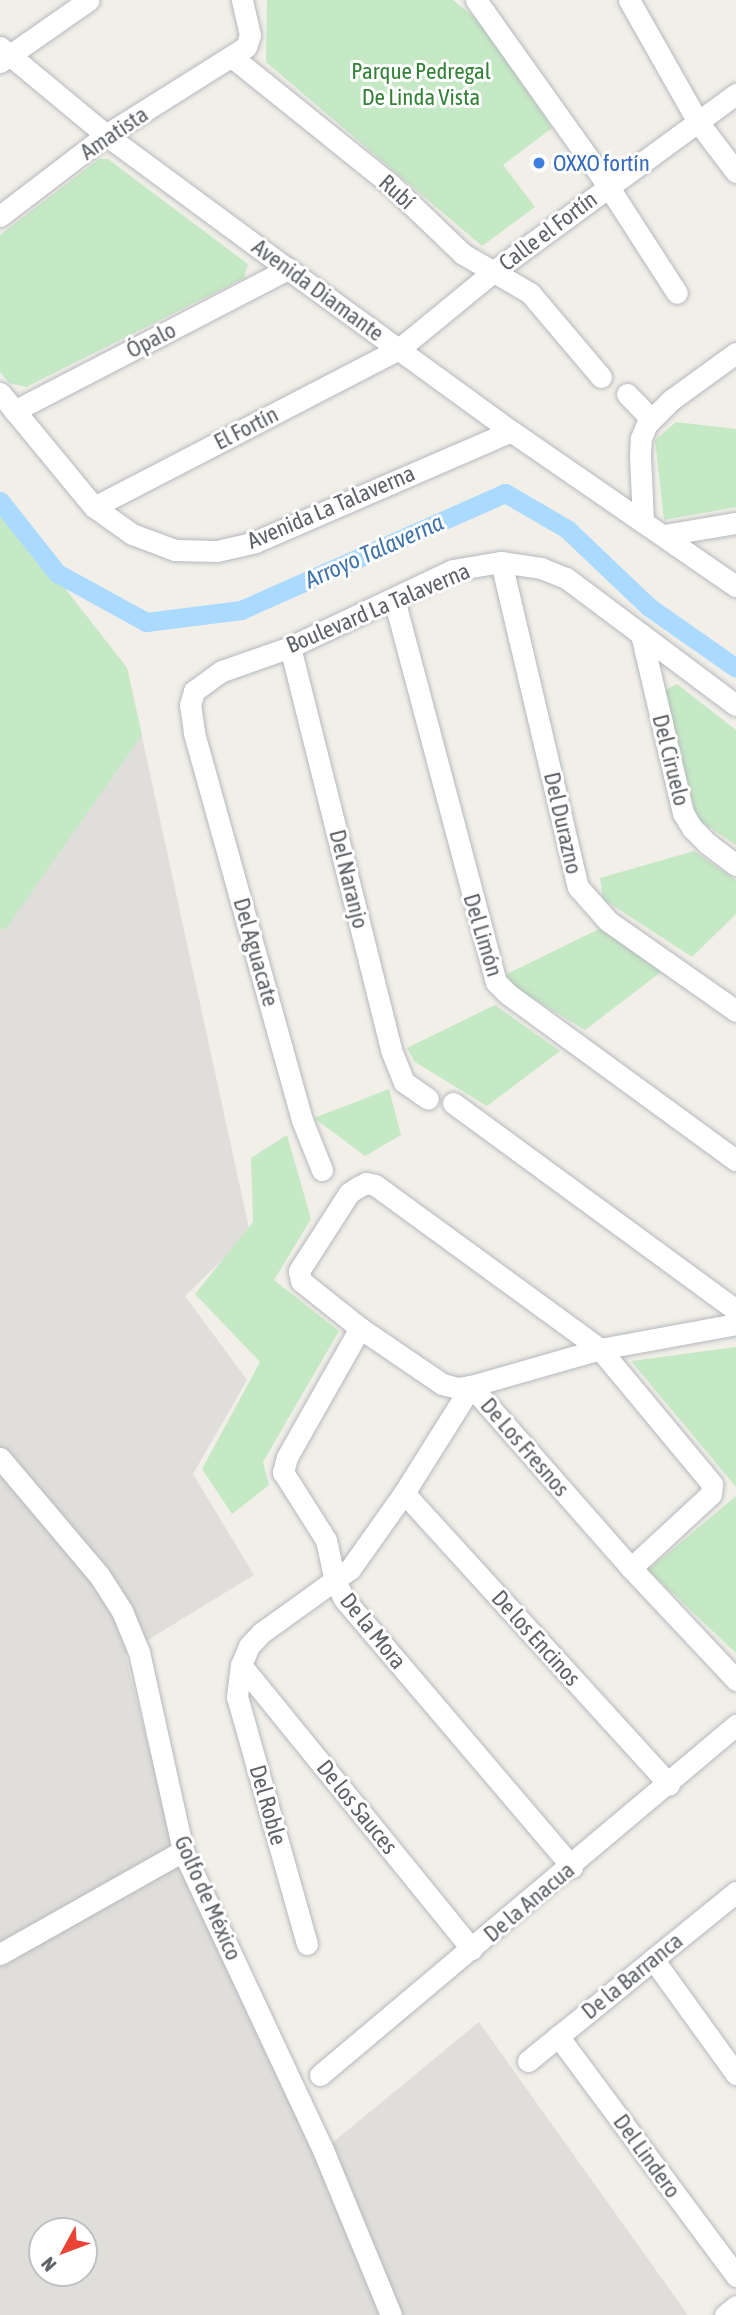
<!DOCTYPE html>
<html>
<head>
<meta charset="utf-8">
<style>
  body { margin:0 }
  #map { position:relative; width:736px; height:2315px; overflow:hidden; background:#f1efe8; font-family:"Asap Condensed",sans-serif }
  div>[style] { position:absolute }
  .industrial>* { inset:0; background:#e0deda }
  .green>* { inset:0; background:#c5e8c5 }
  .canal>* { height:19px; margin:-9.5px; padding:0 9.5px; transform-origin:9.5px; border-radius:9.5px; background:#aadaff }
  .roads { filter:drop-shadow(0 0 2px #b5b8bc) drop-shadow(0 0 2px #b5b8bc) }
  .minor>* { height:21px; margin:-10.5px; padding:0 10.5px; transform-origin:10.5px; border-radius:10.5px; background:#fff }
  .dots>* { width:19px; height:19px; translate:-50% -50%; box-sizing:border-box; border:4px solid #fff; border-radius:50% }
  span { translate:-50% -50%; white-space:nowrap; text-align:center; line-height:1.15; -webkit-text-stroke:6px #fff; paint-order:stroke }
  .park-label { font-size:23px; color:#348238 }
  .street-label { font-size:23px; color:#5f6368 }
  .shop-label { font-size:23px; color:#366cbe }
  .left { translate:0 -50%; text-align:left }
  .water-label { font-size:24px; color:#4174aa; font-style:italic }
  .north { position:absolute; left:28px; top:2217px; width:70px; height:70px; box-sizing:border-box; background:#fff; border:2px solid #bfc1c3; border-radius:50%; rotate:229deg; font-size:19px; font-weight:700; line-height:28px; text-align:center; color:#5f6368 }
  .north::after { content:''; display:block; margin:auto; width:24px; height:32px; background:#ea4335; clip-path:polygon(50% 0,100% 100%,50% 72%,0 100%) }
</style>
</head>
<body>
<div id="map">
  <div class="industrial">
    <div style="clip-path:polygon(evenodd,0 505px,127px 668px,250px 1233px,185px 1296px,247px 1380px,193px 1474px,254px 1575px,125px 1654px,168px 1824px,326px 2148px,479px 2022px,688px 2315px,0 2315px,0 505px,42px 2231px,84px 2231px,84px 2273px,42px 2273px,42px 2231px)"></div>
  </div>
  <div class="green">
    <div style="clip-path:polygon(267px 0,453px 0,481px 23px,552px 128px,503px 165px,535px 207px,482px 246px,266px 62px)"></div>
    <div style="clip-path:polygon(99px 159px,108px 159px,248px 264px,244px 278px,26px 387px,9px 383px,0 372px,0 235px)"></div>
    <div style="clip-path:polygon(676px 422px,736px 429px,736px 507px,664px 520px,655px 440px)"></div>
    <div style="clip-path:polygon(0 505px,127px 668px,142px 735px,5px 930px,0 927px)"></div>
    <div style="clip-path:polygon(677px 684px,736px 730px,736px 845px,697px 819px,665px 690px)"></div>
    <div style="clip-path:polygon(694px 851px,736px 880px,736px 914px,692px 957px,603px 899px,600px 878px)"></div>
    <div style="clip-path:polygon(601px 928px,661px 972px,585px 1030px,507px 983px,507px 974px)"></div>
    <div style="clip-path:polygon(495px 1005px,560px 1051px,487px 1106px,415px 1062px,407px 1048px)"></div>
    <div style="clip-path:polygon(389px 1089px,401px 1135px,365px 1156px,314px 1118px)"></div>
    <div style="clip-path:polygon(287px 1135px,311px 1219px,274px 1280px,339px 1331px,263px 1462px,269px 1485px,232px 1514px,202px 1469px,260px 1362px,195px 1294px,253px 1222px,251px 1158px)"></div>
    <div style="clip-path:polygon(736px 1347px,736px 1487px,631px 1361px)"></div>
    <div style="clip-path:polygon(736px 1496px,736px 1653px,648px 1570px)"></div>
  </div>
  <div class="canal">
    <div style="left:0;top:501px;width:92px;rotate:51.6deg"></div>
    <div style="left:57px;top:573px;width:102px;rotate:28.8deg"></div>
    <div style="left:146px;top:622px;width:96px;rotate:-7.2deg"></div>
    <div style="left:241px;top:610px;width:289px;rotate:-23.9deg"></div>
    <div style="left:505px;top:493px;width:72px;rotate:30.1deg"></div>
    <div style="left:567px;top:529px;width:113px;rotate:43.6deg"></div>
    <div style="left:649px;top:607px;width:106px;rotate:35deg"></div>
  </div>
  <div class="roads">
    <div class="minor">
      <div style="left:476px;top:0;width:228px;rotate:54.6deg"></div>
      <div style="left:608px;top:186px;width:127px;rotate:57.2deg"></div>
      <div style="left:629px;top:0;width:140px;rotate:60.5deg"></div>
      <div style="left:698px;top:122px;width:63px;rotate:52.8deg"></div>
      <div style="left:0;top:47px;width:138px;rotate:39.7deg"></div>
      <div style="left:106px;top:135px;width:226px;rotate:36.4deg"></div>
      <div style="left:288px;top:269px;width:276px;rotate:36deg"></div>
      <div style="left:511px;top:431px;width:273px;rotate:34.6deg"></div>
      <div style="left:232px;top:57px;width:204px;rotate:38.8deg"></div>
      <div style="left:391px;top:185px;width:100px;rotate:43.8deg"></div>
      <div style="left:463px;top:254px;width:78px;rotate:30.2deg"></div>
      <div style="left:530px;top:293px;width:110px;rotate:49.8deg"></div>
      <div style="left:0;top:62px;width:108px;rotate:-34.9deg"></div>
      <div style="left:0;top:216px;width:133px;rotate:-37.4deg"></div>
      <div style="left:106px;top:135px;width:165px;rotate:-32.2deg"></div>
      <div style="left:246px;top:47px;width:13px;rotate:-72deg"></div>
      <div style="left:250px;top:35px;width:36px;rotate:-103deg"></div>
      <div style="left:0;top:393px;width:148px;rotate:50.5deg"></div>
      <div style="left:94px;top:507px;width:47px;rotate:35.4deg"></div>
      <div style="left:132px;top:534px;width:46px;rotate:20.4deg"></div>
      <div style="left:175px;top:550px;width:42px;rotate:1.4deg"></div>
      <div style="left:217px;top:551px;width:39px;rotate:-13deg"></div>
      <div style="left:255px;top:542px;width:279px;rotate:-23.4deg"></div>
      <div style="left:627px;top:394px;width:35px;rotate:46deg"></div>
      <div style="left:14px;top:411px;width:309px;rotate:-27.4deg"></div>
      <div style="left:94px;top:507px;width:343px;rotate:-27.4deg"></div>
      <div style="left:399px;top:349px;width:123px;rotate:-39.4deg"></div>
      <div style="left:494px;top:271px;width:300px;rotate:-36.2deg"></div>
      <div style="left:643px;top:522px;width:67px;rotate:-92.6deg"></div>
      <div style="left:640px;top:455px;width:17px;rotate:-87deg"></div>
      <div style="left:641px;top:438px;width:15px;rotate:-67deg"></div>
      <div style="left:647px;top:424px;width:34px;rotate:-45deg"></div>
      <div style="left:671px;top:400px;width:80px;rotate:-35.9deg"></div>
      <div style="left:664px;top:535px;width:73px;rotate:-9.5deg"></div>
      <div style="left:501px;top:562px;width:334px;rotate:76.7deg"></div>
      <div style="left:578px;top:887px;width:45px;rotate:48.6deg"></div>
      <div style="left:608px;top:921px;width:156px;rotate:35.1deg"></div>
      <div style="left:394px;top:599px;width:396px;rotate:75.1deg"></div>
      <div style="left:496px;top:982px;width:17px;rotate:45deg"></div>
      <div style="left:508px;top:994px;width:282px;rotate:36.1deg"></div>
      <div style="left:641px;top:634px;width:184px;rotate:76.8deg"></div>
      <div style="left:683px;top:813px;width:17px;rotate:59deg"></div>
      <div style="left:692px;top:828px;width:23px;rotate:45deg"></div>
      <div style="left:708px;top:844px;width:35px;rotate:37deg"></div>
      <div style="left:290px;top:647px;width:415px;rotate:75.9deg"></div>
      <div style="left:391px;top:1050px;width:35px;rotate:68deg"></div>
      <div style="left:404px;top:1082px;width:29px;rotate:35deg"></div>
      <div style="left:453px;top:1103px;width:351px;rotate:36.2deg"></div>
      <div style="left:322px;top:1170px;width:54px;rotate:-111.8deg"></div>
      <div style="left:302px;top:1120px;width:403px;rotate:-105.6deg"></div>
      <div style="left:194px;top:732px;width:27px;rotate:-98deg"></div>
      <div style="left:190px;top:705px;width:15px;rotate:-74deg"></div>
      <div style="left:194px;top:691px;width:34px;rotate:-36deg"></div>
      <div style="left:222px;top:671px;width:72px;rotate:-19.4deg"></div>
      <div style="left:290px;top:647px;width:180px;rotate:-25.3deg"></div>
      <div style="left:453px;top:570px;width:49px;rotate:-9.5deg"></div>
      <div style="left:501px;top:562px;width:40px;rotate:8.5deg"></div>
      <div style="left:541px;top:568px;width:27px;rotate:22deg"></div>
      <div style="left:566px;top:578px;width:212px;rotate:36.8deg"></div>
      <div style="left:360px;top:1328px;width:148px;rotate:119.5deg"></div>
      <div style="left:287px;top:1457px;width:16px;rotate:105deg"></div>
      <div style="left:283px;top:1472px;width:80px;rotate:57.7deg"></div>
      <div style="left:326px;top:1540px;width:42px;rotate:77.6deg"></div>
      <div style="left:335px;top:1581px;width:20px;rotate:63deg"></div>
      <div style="left:344px;top:1599px;width:352px;rotate:49.6deg"></div>
      <div style="left:0;top:1458px;width:153px;rotate:49.8deg"></div>
      <div style="left:99px;top:1575px;width:43px;rotate:57.4deg"></div>
      <div style="left:122px;top:1611px;width:44px;rotate:67.5deg"></div>
      <div style="left:139px;top:1652px;width:204px;rotate:77.5deg"></div>
      <div style="left:183px;top:1851px;width:330px;rotate:64.9deg"></div>
      <div style="left:323px;top:2150px;width:178px;rotate:67.6deg"></div>
      <div style="left:404px;top:1493px;width:394px;rotate:47.7deg"></div>
      <div style="left:631px;top:1568px;width:109px;rotate:-42.8deg"></div>
      <div style="left:711px;top:1494px;width:10px;rotate:-84deg"></div>
      <div style="left:712px;top:1484px;width:175px;rotate:-129.7deg"></div>
      <div style="left:600px;top:1349px;width:278px;rotate:-143.9deg"></div>
      <div style="left:375px;top:1185px;width:9px;rotate:-167deg"></div>
      <div style="left:366px;top:1183px;width:9px;rotate:153deg"></div>
      <div style="left:358px;top:1187px;width:11px;rotate:146deg"></div>
      <div style="left:349px;top:1193px;width:93px;rotate:122.7deg"></div>
      <div style="left:299px;top:1271px;width:10px;rotate:79deg"></div>
      <div style="left:301px;top:1281px;width:75px;rotate:38.5deg"></div>
      <div style="left:360px;top:1328px;width:99px;rotate:34.3deg"></div>
      <div style="left:442px;top:1384px;width:16px;rotate:14deg"></div>
      <div style="left:458px;top:1388px;width:13px;rotate:-9deg"></div>
      <div style="left:471px;top:1386px;width:242px;rotate:48.7deg"></div>
      <div style="left:631px;top:1568px;width:154px;rotate:46.8deg"></div>
      <div style="left:241px;top:1665px;width:366px;rotate:50.9deg"></div>
      <div style="left:307px;top:1944px;width:257px;rotate:-105.8deg"></div>
      <div style="left:237px;top:1697px;width:32px;rotate:-83deg"></div>
      <div style="left:241px;top:1665px;width:21px;rotate:-67deg"></div>
      <div style="left:249px;top:1646px;width:18px;rotate:-47deg"></div>
      <div style="left:261px;top:1633px;width:110px;rotate:-35.7deg"></div>
      <div style="left:350px;top:1569px;width:93px;rotate:-54.6deg"></div>
      <div style="left:404px;top:1493px;width:126px;rotate:-57.9deg"></div>
      <div style="left:471px;top:1386px;width:134px;rotate:-16deg"></div>
      <div style="left:600px;top:1349px;width:138px;rotate:-10.4deg"></div>
      <div style="left:0;top:1954px;width:210px;rotate:-29.4deg"></div>
      <div style="left:653px;top:1959px;width:142px;rotate:54.2deg"></div>
      <div style="left:558px;top:2036px;width:299px;rotate:53.4deg"></div>
      <div style="left:528px;top:2061px;width:268px;rotate:-39.1deg"></div>
      <div style="left:320px;top:2075px;width:544px;rotate:-40.08deg"></div>
      <div style="left:725px;top:2315px;width:14px;rotate:-39deg"></div>
    </div>
  </div>
  <div class="dots">
    <div style="left:539px;top:163px;background:#3f7fe0"></div>
  </div>
  <div class="park-label">
    <span style="left:421px;top:84px">Parque Pedregal<br>De Linda Vista</span>
  </div>
  <div class="street-label">
    <span style="left:114px;top:133px;rotate:-34deg">Amatista</span>
    <span style="left:397px;top:192px;rotate:42deg">Rubí</span>
    <span style="left:548px;top:231px;rotate:-37deg">Calle el Fortín</span>
    <span style="left:318px;top:290px;rotate:36deg">Avenida Diamante</span>
    <span style="left:151px;top:340px;rotate:-27deg">Ópalo</span>
    <span style="left:246px;top:428px;rotate:-27deg">El Fortín</span>
    <span style="left:331px;top:507px;rotate:-23deg">Avenida La Talaverna</span>
    <span style="left:378px;top:608px;rotate:-23deg">Boulevard La Talaverna</span>
    <span style="left:671px;top:760px;rotate:76deg">Del Ciruelo</span>
    <span style="left:563px;top:823px;rotate:77deg">Del Durazno</span>
    <span style="left:349px;top:879px;rotate:76deg">Del Naranjo</span>
    <span style="left:483px;top:935px;rotate:73deg">Del Limón</span>
    <span style="left:256px;top:952px;rotate:74deg">Del Aguacate</span>
    <span style="left:525px;top:1447px;rotate:49deg">De Los Fresnos</span>
    <span style="left:373px;top:1631px;rotate:51deg">De la Mora</span>
    <span style="left:536px;top:1638px;rotate:48deg">De los Encinos</span>
    <span style="left:268px;top:1805px;rotate:74deg">Del Roble</span>
    <span style="left:357px;top:1807px;rotate:51deg">De los Sauces</span>
    <span style="left:208px;top:1898px;rotate:66deg">Golfo de México</span>
    <span style="left:529px;top:1902px;rotate:-40deg">De la Anacua</span>
    <span style="left:632px;top:1976px;rotate:-39deg">De la Barranca</span>
    <span style="left:647px;top:2156px;rotate:54deg">Del Lindero</span>
  </div>
  <div class="shop-label">
    <span class="left" style="left:553px;top:163px">OXXO fortín</span>
  </div>
  <div class="water-label">
    <span style="left:374px;top:551px;rotate:-24deg">Arroyo Talaverna</span>
  </div>
  <div class="north">N</div>
</div>
</body>
</html>
